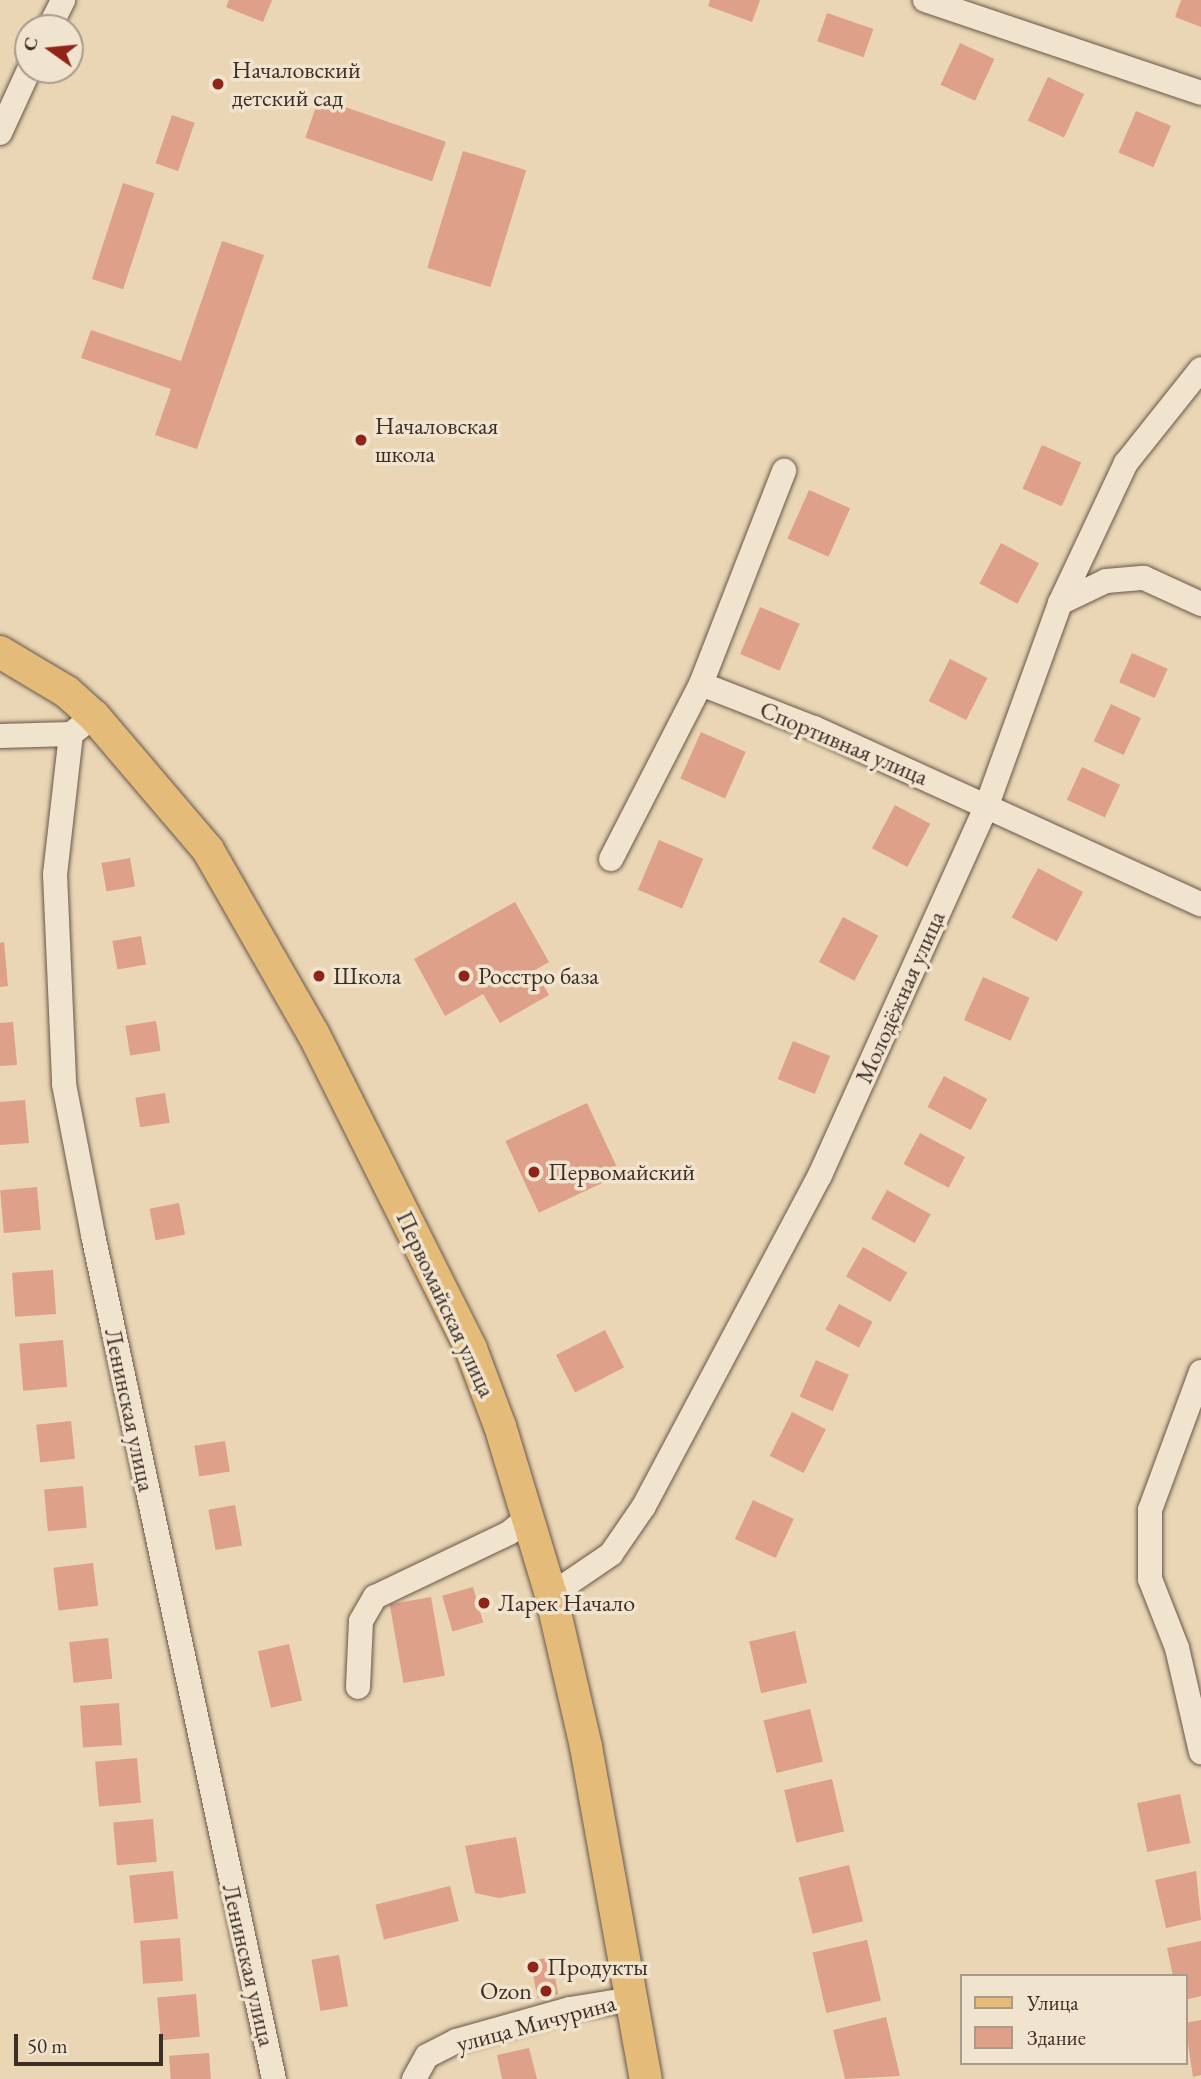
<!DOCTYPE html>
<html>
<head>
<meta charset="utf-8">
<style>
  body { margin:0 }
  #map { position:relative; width:1201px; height:2079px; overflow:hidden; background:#ead6b4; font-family:"EB Garamond",serif }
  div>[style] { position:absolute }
  .building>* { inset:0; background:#dea088; transform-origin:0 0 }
  .roads { filter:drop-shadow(0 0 2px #68574a) drop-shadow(0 0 2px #68574a) }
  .minor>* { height:24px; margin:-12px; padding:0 12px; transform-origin:12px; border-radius:12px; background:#f1e4ce }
  .major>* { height:32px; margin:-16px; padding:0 16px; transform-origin:16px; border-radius:16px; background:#e5bb7a }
  .dots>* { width:19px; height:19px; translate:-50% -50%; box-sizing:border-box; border:4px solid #f1e4ce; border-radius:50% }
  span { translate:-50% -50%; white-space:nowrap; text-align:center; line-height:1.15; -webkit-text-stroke:7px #f1e4ce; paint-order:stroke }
  .poi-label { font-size:24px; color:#3d2d27 }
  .left { translate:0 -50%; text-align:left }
  .right { translate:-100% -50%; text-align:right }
  .street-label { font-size:24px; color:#3d2d27 }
  .legend { position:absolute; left:960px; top:1974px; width:228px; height:91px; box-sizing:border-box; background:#f1e4ce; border:2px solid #a99b8b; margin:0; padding:9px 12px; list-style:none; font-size:21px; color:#3d2d27 }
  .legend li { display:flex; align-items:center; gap:14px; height:35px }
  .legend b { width:35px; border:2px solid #a99b8b }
  .north { position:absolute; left:14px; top:14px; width:70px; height:70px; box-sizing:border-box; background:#f1e4ce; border:2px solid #a99b8b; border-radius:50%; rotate:285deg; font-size:19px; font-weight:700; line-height:28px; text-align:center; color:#3d2d27 }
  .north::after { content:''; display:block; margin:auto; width:24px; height:32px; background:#8f2418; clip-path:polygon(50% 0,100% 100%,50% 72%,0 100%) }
  .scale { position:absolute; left:14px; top:2034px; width:149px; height:32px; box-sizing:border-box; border:4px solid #3d2d27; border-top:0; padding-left:9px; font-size:21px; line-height:24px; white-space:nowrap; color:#3d2d27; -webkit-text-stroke:5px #f1e4ce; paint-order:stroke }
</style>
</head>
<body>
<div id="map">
  <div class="building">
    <div style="clip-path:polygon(229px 0,272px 0,263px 22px,226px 7px)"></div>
    <div style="clip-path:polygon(710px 0,760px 0,752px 22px,708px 6px)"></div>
    <div style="clip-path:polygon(1181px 0,1201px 0,1201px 27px,1175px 17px)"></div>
    <div style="left:827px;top:13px;width:49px;height:30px;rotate:19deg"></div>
    <div style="left:960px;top:43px;width:38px;height:46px;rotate:25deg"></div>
    <div style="left:1048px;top:77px;width:40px;height:48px;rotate:25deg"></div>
    <div style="left:319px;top:98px;width:134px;height:42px;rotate:19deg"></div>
    <div style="left:1136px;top:111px;width:38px;height:45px;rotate:23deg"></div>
    <div style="left:172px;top:115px;width:24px;height:51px;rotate:19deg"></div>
    <div style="left:463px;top:151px;width:66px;height:122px;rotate:17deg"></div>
    <div style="left:123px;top:183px;width:33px;height:101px;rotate:18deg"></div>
    <div style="clip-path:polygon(222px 241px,264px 255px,197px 449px,155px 435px,171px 389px,81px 358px,91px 330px,181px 361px)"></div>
    <div style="left:1042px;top:445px;width:43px;height:48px;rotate:24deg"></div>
    <div style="left:809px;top:490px;width:45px;height:53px;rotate:24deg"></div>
    <div style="left:1001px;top:543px;width:43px;height:46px;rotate:28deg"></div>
    <div style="left:760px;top:607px;width:43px;height:51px;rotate:23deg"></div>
    <div style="left:1132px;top:653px;width:39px;height:32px;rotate:24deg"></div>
    <div style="left:950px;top:659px;width:42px;height:47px;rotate:27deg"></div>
    <div style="left:1111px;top:704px;width:33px;height:41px;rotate:25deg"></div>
    <div style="left:701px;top:732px;width:49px;height:51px;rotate:24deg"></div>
    <div style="left:1082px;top:767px;width:42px;height:36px;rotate:25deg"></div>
    <div style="left:895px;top:805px;width:40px;height:49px;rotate:28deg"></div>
    <div style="left:659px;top:840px;width:48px;height:54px;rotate:23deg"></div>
    <div style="left:130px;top:858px;width:29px;height:29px;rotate:80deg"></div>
    <div style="left:1038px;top:868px;width:51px;height:56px;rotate:28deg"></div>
    <div style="clip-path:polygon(515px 902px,549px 962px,535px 970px,549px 995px,500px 1023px,483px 994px,445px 1016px,414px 959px)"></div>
    <div style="left:843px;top:917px;width:40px;height:51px;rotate:28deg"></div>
    <div style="left:141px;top:936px;width:29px;height:29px;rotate:80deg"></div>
    <div style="clip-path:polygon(4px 942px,8px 986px,0 987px,0 943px)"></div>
    <div style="left:983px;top:977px;width:51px;height:47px;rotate:24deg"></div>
    <div style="left:156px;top:1021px;width:30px;height:31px;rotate:81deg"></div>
    <div style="clip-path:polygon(13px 1022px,17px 1065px,0 1066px,0 1023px)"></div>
    <div style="left:793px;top:1041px;width:40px;height:41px;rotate:22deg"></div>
    <div style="left:944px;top:1076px;width:49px;height:35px;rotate:28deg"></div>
    <div style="left:165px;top:1093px;width:30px;height:30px;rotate:81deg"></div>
    <div style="clip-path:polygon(25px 1100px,29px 1143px,0 1145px,0 1102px)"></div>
    <div style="left:587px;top:1103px;width:79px;height:90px;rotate:65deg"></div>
    <div style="left:920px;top:1133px;width:51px;height:35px;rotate:28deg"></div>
    <div style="left:37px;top:1187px;width:43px;height:37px;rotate:85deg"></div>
    <div style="left:887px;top:1190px;width:50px;height:33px;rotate:29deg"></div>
    <div style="left:179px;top:1203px;width:32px;height:30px;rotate:79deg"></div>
    <div style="left:863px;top:1247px;width:51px;height:34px;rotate:30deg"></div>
    <div style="left:53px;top:1270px;width:44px;height:41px;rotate:86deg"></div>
    <div style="left:839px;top:1304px;width:38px;height:29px;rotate:28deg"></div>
    <div style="left:605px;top:1330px;width:42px;height:55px;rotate:63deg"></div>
    <div style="left:63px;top:1340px;width:47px;height:44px;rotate:85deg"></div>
    <div style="left:816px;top:1360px;width:36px;height:40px;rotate:24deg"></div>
    <div style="left:792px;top:1412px;width:38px;height:49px;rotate:27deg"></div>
    <div style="left:71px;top:1421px;width:38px;height:35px;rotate:84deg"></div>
    <div style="left:225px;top:1441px;width:31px;height:31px;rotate:81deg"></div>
    <div style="left:83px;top:1486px;width:42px;height:39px;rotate:85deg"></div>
    <div style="left:753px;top:1500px;width:45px;height:43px;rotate:25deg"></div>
    <div style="left:235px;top:1505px;width:41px;height:27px;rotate:80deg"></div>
    <div style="left:93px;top:1563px;width:43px;height:40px;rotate:83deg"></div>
    <div style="left:473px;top:1587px;width:37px;height:32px;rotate:74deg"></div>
    <div style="left:431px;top:1597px;width:80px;height:42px;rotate:80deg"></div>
    <div style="left:795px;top:1631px;width:53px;height:47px;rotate:77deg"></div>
    <div style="left:108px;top:1638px;width:41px;height:39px;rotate:84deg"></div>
    <div style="left:289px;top:1644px;width:58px;height:32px;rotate:77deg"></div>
    <div style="left:119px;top:1703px;width:42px;height:39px;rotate:86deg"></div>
    <div style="left:810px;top:1709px;width:54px;height:48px;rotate:76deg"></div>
    <div style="left:137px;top:1758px;width:45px;height:42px;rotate:85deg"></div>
    <div style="left:832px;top:1779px;width:54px;height:49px;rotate:77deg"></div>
    <div style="left:1180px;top:1794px;width:50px;height:44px;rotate:78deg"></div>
    <div style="left:153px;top:1819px;width:43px;height:40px;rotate:85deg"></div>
    <div style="clip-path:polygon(516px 1837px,526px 1893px,499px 1898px,475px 1893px,465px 1846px)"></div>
    <div style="left:849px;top:1865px;width:58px;height:52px;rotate:76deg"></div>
    <div style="left:173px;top:1871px;width:48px;height:44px;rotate:84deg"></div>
    <div style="clip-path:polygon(1196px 1871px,1201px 1920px,1166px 1928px,1155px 1880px)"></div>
    <div style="left:450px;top:1886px;width:36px;height:77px;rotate:76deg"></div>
    <div style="left:180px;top:1938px;width:43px;height:40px;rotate:86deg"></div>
    <div style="left:867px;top:1940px;width:62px;height:56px;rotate:77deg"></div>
    <div style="clip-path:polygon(1201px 1941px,1201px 1996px,1185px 2000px,1185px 1976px,1173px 1976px,1167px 1948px)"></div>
    <div style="left:339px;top:1955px;width:52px;height:28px;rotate:80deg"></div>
    <div style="left:551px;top:1957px;width:38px;height:21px;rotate:79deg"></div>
    <div style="left:196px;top:1994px;width:43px;height:39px;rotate:85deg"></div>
    <div style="clip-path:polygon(886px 2017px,900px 2076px,845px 2079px,833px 2030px)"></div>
    <div style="clip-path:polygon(1201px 2020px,1201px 2075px,1193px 2077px,1185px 2023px)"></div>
    <div style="clip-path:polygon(529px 2048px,537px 2079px,502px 2079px,497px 2055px)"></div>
    <div style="left:209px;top:2053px;width:26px;height:40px;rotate:86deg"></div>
  </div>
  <div class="roads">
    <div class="minor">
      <div style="left:925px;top:0;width:291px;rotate:18.6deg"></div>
      <div style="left:49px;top:28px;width:31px;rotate:-63deg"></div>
      <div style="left:0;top:133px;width:69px;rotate:-65.3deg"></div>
      <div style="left:1060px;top:603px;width:51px;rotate:-25.6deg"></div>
      <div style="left:1106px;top:581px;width:38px;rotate:-5deg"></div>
      <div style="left:1144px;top:578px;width:63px;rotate:24.5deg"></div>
      <div style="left:701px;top:684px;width:121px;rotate:21.3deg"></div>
      <div style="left:814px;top:728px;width:425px;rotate:24.5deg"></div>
      <div style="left:71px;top:734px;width:141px;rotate:96.5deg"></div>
      <div style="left:55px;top:874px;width:210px;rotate:87.5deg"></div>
      <div style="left:64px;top:1084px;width:154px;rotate:79.1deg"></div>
      <div style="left:93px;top:1235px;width:863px;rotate:77.9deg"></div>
      <div style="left:0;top:736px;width:71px;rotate:-1.6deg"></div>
      <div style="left:71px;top:734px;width:16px;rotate:-38deg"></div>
      <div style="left:611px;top:859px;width:197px;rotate:-62.8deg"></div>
      <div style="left:701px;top:684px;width:229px;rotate:-68.7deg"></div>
      <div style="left:1201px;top:1372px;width:147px;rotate:110.3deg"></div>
      <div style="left:1150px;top:1510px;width:69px;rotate:90deg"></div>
      <div style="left:1150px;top:1579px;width:74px;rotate:68.6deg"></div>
      <div style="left:1177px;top:1648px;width:107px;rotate:77deg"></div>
      <div style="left:551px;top:1595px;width:73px;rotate:-34.3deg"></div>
      <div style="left:611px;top:1554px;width:58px;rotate:-55.5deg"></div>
      <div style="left:644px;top:1506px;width:375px;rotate:-62deg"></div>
      <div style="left:820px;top:1175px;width:406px;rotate:-65.7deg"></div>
      <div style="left:987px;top:805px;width:215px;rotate:-70.1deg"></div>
      <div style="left:1060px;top:603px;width:155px;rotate:-64.8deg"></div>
      <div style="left:1126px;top:463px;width:120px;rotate:-51.4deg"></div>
      <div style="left:358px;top:1687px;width:66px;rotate:-87.4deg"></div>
      <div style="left:361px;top:1621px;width:28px;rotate:-60deg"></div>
      <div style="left:375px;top:1597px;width:148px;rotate:-25.5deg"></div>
      <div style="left:509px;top:1533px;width:26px;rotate:-39deg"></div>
      <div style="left:414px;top:2079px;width:26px;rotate:-61deg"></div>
      <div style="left:427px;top:2056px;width:33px;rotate:-27deg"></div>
      <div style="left:456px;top:2041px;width:118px;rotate:-15.7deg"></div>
      <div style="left:570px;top:2009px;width:62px;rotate:-9.3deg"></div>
    </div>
    <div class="major">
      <div style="left:0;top:652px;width:78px;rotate:30.8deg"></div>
      <div style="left:67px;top:692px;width:36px;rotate:42deg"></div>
      <div style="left:94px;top:716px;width:176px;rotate:49.6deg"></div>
      <div style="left:208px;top:850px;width:211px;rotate:60.2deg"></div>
      <div style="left:313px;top:1033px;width:353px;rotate:63.4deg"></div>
      <div style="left:471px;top:1349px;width:82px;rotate:69.4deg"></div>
      <div style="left:500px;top:1426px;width:177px;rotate:73.2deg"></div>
      <div style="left:551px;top:1595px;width:156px;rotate:77deg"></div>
      <div style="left:586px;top:1747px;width:337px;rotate:79.8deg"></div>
    </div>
  </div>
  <div class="dots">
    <div style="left:218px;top:84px;background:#8f2418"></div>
    <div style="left:361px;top:440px;background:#8f2418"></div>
    <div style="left:319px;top:976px;background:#8f2418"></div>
    <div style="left:464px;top:976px;background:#8f2418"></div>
    <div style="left:534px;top:1172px;background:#8f2418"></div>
    <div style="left:484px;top:1603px;background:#8f2418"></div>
    <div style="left:533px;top:1967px;background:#8f2418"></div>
    <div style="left:546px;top:1991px;background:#8f2418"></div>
  </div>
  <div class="poi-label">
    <span class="left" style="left:232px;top:84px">Началовский<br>детский сад</span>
    <span class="left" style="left:375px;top:440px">Началовская<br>школа</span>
    <span class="left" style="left:333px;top:976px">Школа</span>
    <span class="left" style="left:478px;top:976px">Росстро база</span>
    <span class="left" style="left:548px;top:1172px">Первомайский</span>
    <span class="left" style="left:498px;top:1603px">Ларек Начало</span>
    <span class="left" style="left:547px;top:1967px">Продукты</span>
    <span class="right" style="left:532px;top:1991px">Ozon</span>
  </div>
  <div class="street-label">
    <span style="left:844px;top:743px;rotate:23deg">Спортивная улица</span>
    <span style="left:900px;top:997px;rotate:-66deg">Молодёжная улица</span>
    <span style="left:446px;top:1304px;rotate:65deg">Первомайская улица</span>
    <span style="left:130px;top:1410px;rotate:78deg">Ленинская улица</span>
    <span style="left:249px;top:1965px;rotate:77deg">Ленинская улица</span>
    <span style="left:536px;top:2023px;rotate:-15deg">улица Мичурина</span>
  </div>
  <ul class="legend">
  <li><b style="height:9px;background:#e5bb7a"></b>Улица</li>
  <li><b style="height:19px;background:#dea088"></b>Здание</li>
  </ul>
  <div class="north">С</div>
  <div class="scale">50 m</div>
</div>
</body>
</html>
